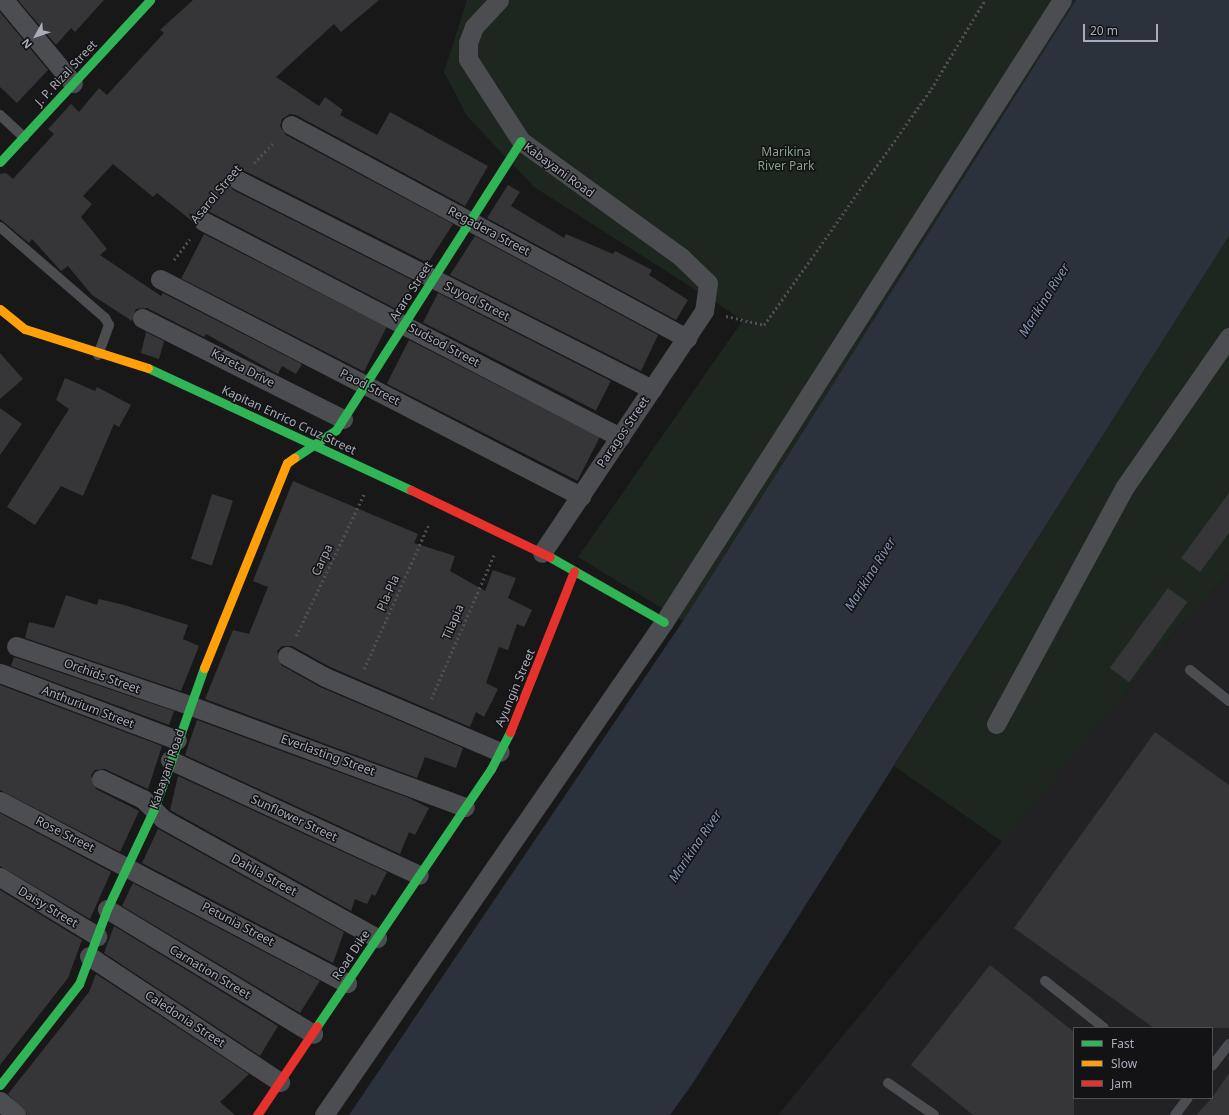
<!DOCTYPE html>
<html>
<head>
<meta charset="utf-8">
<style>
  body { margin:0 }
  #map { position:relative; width:1229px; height:1115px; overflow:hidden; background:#181819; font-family:"Noto Sans",sans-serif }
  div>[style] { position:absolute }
  .built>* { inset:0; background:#222225 }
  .green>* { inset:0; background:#1e2620 }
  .water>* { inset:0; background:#2b323b }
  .building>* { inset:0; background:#363638; transform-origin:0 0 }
  .path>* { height:2.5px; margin-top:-1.25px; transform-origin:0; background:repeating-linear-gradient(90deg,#4e4f53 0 2px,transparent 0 5px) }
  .lane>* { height:10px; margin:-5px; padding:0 5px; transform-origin:5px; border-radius:5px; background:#4c4d51 }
  .street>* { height:19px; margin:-9.5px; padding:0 9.5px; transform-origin:9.5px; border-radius:9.5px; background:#4c4d51 }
  .fast>* { height:9px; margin:-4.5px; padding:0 4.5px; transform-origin:4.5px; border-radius:4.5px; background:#30b455 }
  .slow>* { height:9px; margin:-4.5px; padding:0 4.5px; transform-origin:4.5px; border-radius:4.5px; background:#ff9f0a }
  .jam>* { height:9px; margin:-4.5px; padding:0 4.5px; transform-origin:4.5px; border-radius:4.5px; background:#e5322d }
  span { translate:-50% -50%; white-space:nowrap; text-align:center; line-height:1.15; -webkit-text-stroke:3px #131215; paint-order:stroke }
  .street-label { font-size:12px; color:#aaadb9 }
  .park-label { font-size:12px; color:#81a486 }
  .water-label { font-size:13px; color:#8197b4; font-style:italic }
  .legend { position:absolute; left:1073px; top:1027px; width:140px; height:72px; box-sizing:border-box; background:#131215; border:1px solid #4f5057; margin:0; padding:5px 7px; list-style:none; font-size:12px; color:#aaadb9 }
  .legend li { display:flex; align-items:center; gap:8px; height:20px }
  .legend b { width:20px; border:1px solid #4f5057 }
  .north { position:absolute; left:16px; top:16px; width:40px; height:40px; -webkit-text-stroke:3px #131215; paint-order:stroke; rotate:230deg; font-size:11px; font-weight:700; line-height:16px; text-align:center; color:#aaadb9 }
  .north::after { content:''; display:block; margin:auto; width:14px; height:18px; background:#aaadb9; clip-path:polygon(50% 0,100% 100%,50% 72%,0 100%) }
  .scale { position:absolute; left:1083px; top:24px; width:75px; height:18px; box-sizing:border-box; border:2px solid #aaadb9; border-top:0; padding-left:5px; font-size:12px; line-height:14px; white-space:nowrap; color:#aaadb9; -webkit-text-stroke:3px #131215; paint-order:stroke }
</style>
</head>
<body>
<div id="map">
  <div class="built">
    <div style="clip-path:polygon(evenodd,1229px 574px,1229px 1115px,778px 1115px,1179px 626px,1229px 574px,1074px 1028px,1212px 1028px,1212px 1098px,1074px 1098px,1074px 1028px)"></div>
  </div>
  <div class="green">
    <div style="clip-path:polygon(467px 0,1076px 0,683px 621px,578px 557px,743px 320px,534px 187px,467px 116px,444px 72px)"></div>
    <div style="clip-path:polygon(1229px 236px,1229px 574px,1179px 626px,1003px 842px,894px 766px)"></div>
  </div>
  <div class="water">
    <div style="clip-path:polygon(1076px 0,1229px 0,1229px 236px,693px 1083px,670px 1115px,349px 1115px,683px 621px)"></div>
  </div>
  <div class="building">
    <div style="clip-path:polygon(18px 0,104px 0,75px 32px,71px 28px,56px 45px)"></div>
    <div style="clip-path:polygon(193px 0,379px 0,341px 32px,334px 24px,276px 77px,319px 106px,325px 97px,343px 110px,340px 115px,377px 135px,390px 112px,488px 166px,465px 206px,296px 115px,290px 114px,282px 119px,280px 126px,286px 135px,453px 224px,428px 263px,243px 170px,237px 169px,228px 175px,227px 181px,233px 190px,416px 282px,398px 310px,208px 211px,197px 212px,192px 221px,157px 193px,153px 197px,113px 164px,83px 196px,92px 204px,81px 217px,107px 249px,100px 255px,161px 296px,163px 293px,302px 364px,296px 374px,282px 366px,278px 374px,206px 334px,204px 337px,147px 308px,136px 309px,132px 321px,92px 295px,68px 266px,61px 271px,32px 239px,29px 243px,0 219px,0 174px,6px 173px,13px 179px,54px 134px,48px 129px,71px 104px,79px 112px,99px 88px,107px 95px,164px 33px,160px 30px)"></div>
    <div style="clip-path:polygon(0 12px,48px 70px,17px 103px,0 87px)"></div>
    <div style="clip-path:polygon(508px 185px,520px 192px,511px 206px,564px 238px,566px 234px,613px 254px,615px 251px,652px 270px,649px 275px,688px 300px,676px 320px,487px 218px)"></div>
    <div style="left:204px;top:234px;width:205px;height:50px;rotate:27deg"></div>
    <div style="clip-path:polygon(475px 236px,658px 335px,641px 371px,450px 275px)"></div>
    <div style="left:438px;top:293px;width:194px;height:33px;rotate:27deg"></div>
    <div style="clip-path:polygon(146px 332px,164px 341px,159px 359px,141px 353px)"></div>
    <div style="left:409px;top:340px;width:214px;height:49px;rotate:27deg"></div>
    <div style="clip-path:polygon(0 353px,23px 379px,0 399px)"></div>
    <div style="clip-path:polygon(65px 378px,95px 391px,97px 387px,131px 405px,119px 427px,114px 424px,83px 496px,61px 486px,35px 525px,7px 507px,69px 409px,56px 400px)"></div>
    <div style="clip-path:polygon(0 408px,22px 424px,0 455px)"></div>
    <div style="clip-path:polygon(293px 481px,418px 534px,414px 543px,455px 556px,450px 571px,485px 591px,493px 570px,516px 578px,508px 598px,532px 610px,524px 627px,517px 624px,508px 650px,499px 647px,486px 683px,498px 689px,484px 717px,476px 712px,470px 727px,330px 667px,292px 646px,282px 646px,277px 651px,281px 665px,320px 687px,463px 748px,456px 768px,425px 757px,417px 778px,205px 699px,233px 630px,249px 634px,268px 587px,253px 581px)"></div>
    <div style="clip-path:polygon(1229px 493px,1229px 533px,1200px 572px,1181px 558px)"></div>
    <div style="left:212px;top:494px;width:22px;height:68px;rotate:18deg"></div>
    <div style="left:1168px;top:588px;width:24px;height:99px;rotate:36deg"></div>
    <div style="clip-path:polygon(66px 595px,97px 605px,99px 599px,124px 605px,188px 625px,183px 639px,199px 646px,181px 691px,25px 638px,29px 622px,54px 628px)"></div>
    <div style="clip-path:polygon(14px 657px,174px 711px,169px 725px,11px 666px)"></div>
    <div style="clip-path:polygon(0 685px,162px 746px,148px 789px,105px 769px,95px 770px,91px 775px,96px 789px,139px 811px,120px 852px,0 790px)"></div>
    <div style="clip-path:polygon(197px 720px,409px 798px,429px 808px,415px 835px,409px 832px,400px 854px,185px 755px)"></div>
    <div style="clip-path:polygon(1155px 732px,1229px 785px,1229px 1028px,1154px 1028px,1014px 928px)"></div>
    <div style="clip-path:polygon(178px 776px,387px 872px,375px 896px,372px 894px,367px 904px,355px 899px,351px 911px,170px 810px)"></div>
    <div style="clip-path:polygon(0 813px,111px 872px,90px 919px,0 866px)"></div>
    <div style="clip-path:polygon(158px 829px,344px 932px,333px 963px,142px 863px)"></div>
    <div style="clip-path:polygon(133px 883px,320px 981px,300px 1013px,122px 906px)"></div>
    <div style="clip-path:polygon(0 890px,82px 940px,68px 978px,0 1065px)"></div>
    <div style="clip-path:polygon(114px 926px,278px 1026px,260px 1056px,104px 953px)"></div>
    <div style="clip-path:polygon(990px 965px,1074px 1032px,1074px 1115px,973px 1115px,911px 1065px)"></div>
    <div style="clip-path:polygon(96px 974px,249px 1074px,220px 1102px,235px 1115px,27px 1115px,8px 1094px,89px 992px)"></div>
    <div style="clip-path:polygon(1229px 1073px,1229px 1115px,1196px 1115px,1212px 1098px)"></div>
  </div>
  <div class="path">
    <div style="left:254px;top:163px;width:30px;rotate:-46deg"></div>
    <div style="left:174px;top:260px;width:26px;rotate:-53deg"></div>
    <div style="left:726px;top:316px;width:39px;rotate:13deg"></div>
    <div style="left:764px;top:325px;width:289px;rotate:-54.7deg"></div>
    <div style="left:931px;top:89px;width:104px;rotate:-58.8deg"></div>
    <div style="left:296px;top:636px;width:157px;rotate:-64.4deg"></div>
    <div style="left:364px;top:669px;width:159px;rotate:-65.9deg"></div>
    <div style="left:431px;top:699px;width:157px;rotate:-66.4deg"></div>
  </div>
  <div class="lane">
    <div style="left:0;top:115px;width:33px;rotate:43deg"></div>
    <div style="left:0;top:227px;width:139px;rotate:40.9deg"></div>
    <div style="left:105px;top:318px;width:8px;rotate:60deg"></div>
    <div style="left:109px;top:325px;width:32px;rotate:110deg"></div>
    <div style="left:1190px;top:670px;width:50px;rotate:38.5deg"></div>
    <div style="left:1045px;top:981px;width:75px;rotate:38.5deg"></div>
    <div style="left:1212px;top:1066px;width:28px;rotate:-52deg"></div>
    <div style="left:888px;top:1083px;width:56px;rotate:34.8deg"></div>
    <div style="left:1175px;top:1115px;width:21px;rotate:-53deg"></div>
  </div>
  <div class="street">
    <div style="left:4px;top:0;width:108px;rotate:50.3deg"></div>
    <div style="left:499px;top:0;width:37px;rotate:133deg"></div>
    <div style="left:474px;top:27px;width:17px;rotate:111deg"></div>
    <div style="left:468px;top:43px;width:16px;rotate:90deg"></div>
    <div style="left:468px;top:59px;width:98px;rotate:57.1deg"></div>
    <div style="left:521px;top:141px;width:198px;rotate:35.9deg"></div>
    <div style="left:681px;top:257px;width:37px;rotate:44deg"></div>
    <div style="left:708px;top:283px;width:28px;rotate:98deg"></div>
    <div style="left:704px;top:311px;width:291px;rotate:123.8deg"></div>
    <div style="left:291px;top:125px;width:450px;rotate:28.3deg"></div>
    <div style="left:238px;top:180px;width:464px;rotate:26.8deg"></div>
    <div style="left:203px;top:221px;width:470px;rotate:27.4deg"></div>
    <div style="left:160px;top:279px;width:474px;rotate:27.3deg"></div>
    <div style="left:142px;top:318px;width:225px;rotate:26.7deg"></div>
    <div style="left:16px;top:646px;width:183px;rotate:18.8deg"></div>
    <div style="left:189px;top:705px;width:294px;rotate:20.3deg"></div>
    <div style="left:287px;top:656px;width:43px;rotate:28.9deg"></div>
    <div style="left:325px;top:677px;width:190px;rotate:23.2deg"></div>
    <div style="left:0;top:673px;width:189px;rotate:20.7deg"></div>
    <div style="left:996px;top:724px;width:268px;rotate:-61.5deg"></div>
    <div style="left:1124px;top:488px;width:184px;rotate:-55.2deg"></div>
    <div style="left:170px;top:760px;width:274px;rotate:24.8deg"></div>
    <div style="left:101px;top:779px;width:47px;rotate:25.5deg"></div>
    <div style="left:143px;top:799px;width:28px;rotate:45deg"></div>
    <div style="left:163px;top:819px;width:245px;rotate:29.1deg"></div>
    <div style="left:0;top:801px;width:392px;rotate:27.7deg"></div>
    <div style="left:0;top:877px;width:114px;rotate:31.3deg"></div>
    <div style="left:107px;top:909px;width:241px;rotate:31.2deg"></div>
    <div style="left:89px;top:956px;width:229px;rotate:33.4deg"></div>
    <div style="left:0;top:1101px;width:21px;rotate:41deg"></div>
    <div style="left:324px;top:1115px;width:599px;rotate:-55.41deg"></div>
    <div style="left:664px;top:622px;width:738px;rotate:-57.39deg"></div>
  </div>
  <div class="fast">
    <div style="left:0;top:162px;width:221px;rotate:-47.2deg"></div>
    <div style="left:148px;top:368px;width:290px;rotate:24.9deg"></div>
    <div style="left:294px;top:458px;width:50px;rotate:-33.7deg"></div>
    <div style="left:336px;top:430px;width:343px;rotate:-57.4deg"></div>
    <div style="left:550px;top:557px;width:131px;rotate:29.7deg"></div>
    <div style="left:317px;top:1026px;width:310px;rotate:-55.9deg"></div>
    <div style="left:491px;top:769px;width:42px;rotate:-62.8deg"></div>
    <div style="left:0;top:1085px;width:128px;rotate:-52deg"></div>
    <div style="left:79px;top:984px;width:80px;rotate:-69.5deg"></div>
    <div style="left:107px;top:909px;width:110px;rotate:-64.8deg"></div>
    <div style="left:154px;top:809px;width:150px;rotate:-70.5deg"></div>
  </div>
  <div class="slow">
    <div style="left:0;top:309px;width:32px;rotate:39deg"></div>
    <div style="left:25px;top:329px;width:129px;rotate:17.6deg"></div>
    <div style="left:204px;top:668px;width:221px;rotate:-68deg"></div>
    <div style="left:287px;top:463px;width:9px;rotate:-36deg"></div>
  </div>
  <div class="jam">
    <div style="left:411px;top:490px;width:154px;rotate:25.7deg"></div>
    <div style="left:510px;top:732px;width:173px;rotate:-68.3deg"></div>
    <div style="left:257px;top:1115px;width:107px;rotate:-56deg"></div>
  </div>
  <div class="street-label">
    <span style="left:66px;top:73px;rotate:-47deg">J. P. Rizal Street</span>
    <span style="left:559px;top:170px;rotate:36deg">Kabayani Road</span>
    <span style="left:216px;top:194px;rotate:-50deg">Asarol Street</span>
    <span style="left:489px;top:231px;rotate:28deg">Regadera Street</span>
    <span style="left:411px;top:291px;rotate:-57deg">Araro Street</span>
    <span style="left:477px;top:301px;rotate:27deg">Suyod Street</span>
    <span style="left:444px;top:345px;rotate:28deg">Sudsod Street</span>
    <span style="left:243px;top:368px;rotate:27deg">Kareta Drive</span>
    <span style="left:370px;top:387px;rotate:27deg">Paod Street</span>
    <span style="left:289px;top:420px;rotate:25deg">Kapitan Enrico Cruz Street</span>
    <span style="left:623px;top:432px;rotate:-56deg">Paragos Street</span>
    <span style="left:322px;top:560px;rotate:-65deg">Carpa</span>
    <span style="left:388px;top:593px;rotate:-66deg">Pla-Pla</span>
    <span style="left:453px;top:622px;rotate:-67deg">Tilapia</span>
    <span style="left:102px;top:676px;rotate:20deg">Orchids Street</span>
    <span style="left:515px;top:688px;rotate:-67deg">Ayungin Street</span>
    <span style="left:88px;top:707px;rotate:21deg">Anthurium Street</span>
    <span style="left:328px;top:755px;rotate:20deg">Everlasting Street</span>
    <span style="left:167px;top:769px;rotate:-71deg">Kabayani Road</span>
    <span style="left:294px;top:818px;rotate:25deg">Sunflower Street</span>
    <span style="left:65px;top:834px;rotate:27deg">Rose Street</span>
    <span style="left:264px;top:875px;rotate:29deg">Dahlia Street</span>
    <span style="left:48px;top:907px;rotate:31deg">Daisy Street</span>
    <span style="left:238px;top:924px;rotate:28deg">Petunia Street</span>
    <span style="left:351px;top:955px;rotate:-56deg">Road Dike</span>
    <span style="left:210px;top:972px;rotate:31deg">Carnation Street</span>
    <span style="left:185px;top:1019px;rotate:33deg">Caledonia Street</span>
  </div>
  <div class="park-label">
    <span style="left:786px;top:159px">Marikina<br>River Park</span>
  </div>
  <div class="water-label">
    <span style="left:1044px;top:300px;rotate:-58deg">Marikina River</span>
    <span style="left:870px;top:574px;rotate:-58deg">Marikina River</span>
    <span style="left:695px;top:846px;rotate:-56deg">Marikina River</span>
  </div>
  <ul class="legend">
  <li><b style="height:5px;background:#30b455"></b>Fast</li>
  <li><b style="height:5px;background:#ff9f0a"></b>Slow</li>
  <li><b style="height:5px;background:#e5322d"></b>Jam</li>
  </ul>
  <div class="north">N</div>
  <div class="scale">20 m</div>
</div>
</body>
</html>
